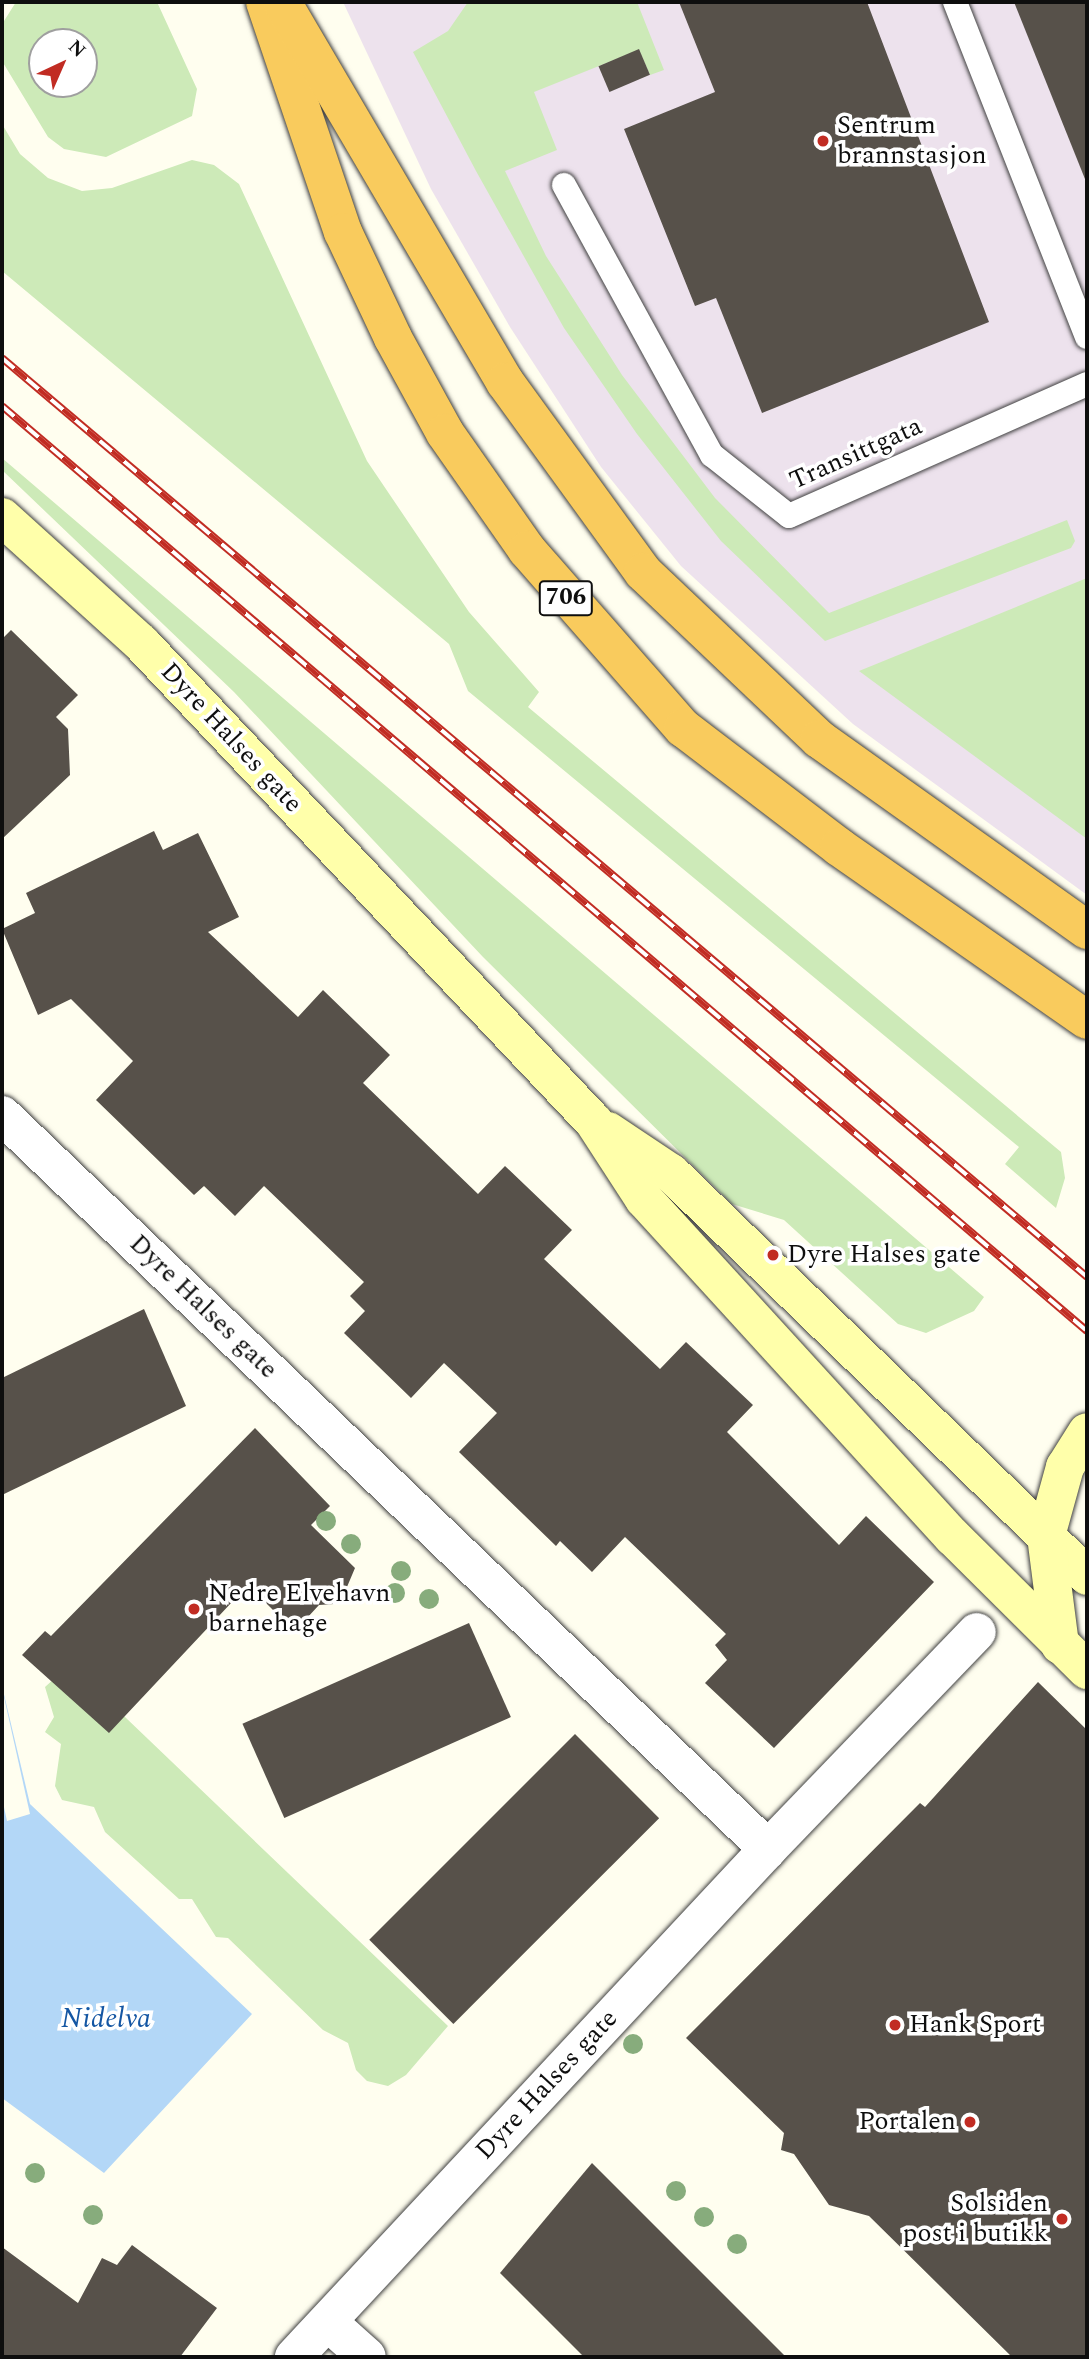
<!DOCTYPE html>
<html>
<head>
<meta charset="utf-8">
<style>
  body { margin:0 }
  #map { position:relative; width:1089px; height:2359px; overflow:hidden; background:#fffeef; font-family:Spectral,serif }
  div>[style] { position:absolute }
  .industrial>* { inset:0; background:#ede2ed }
  .green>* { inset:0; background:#cdeab8 }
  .water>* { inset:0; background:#b3d7f7 }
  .pier>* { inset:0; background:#fffeef }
  .building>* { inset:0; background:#57514a; transform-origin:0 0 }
  .roads { filter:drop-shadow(0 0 2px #414141) drop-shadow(0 0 2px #414141) }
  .service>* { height:24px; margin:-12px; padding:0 12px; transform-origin:12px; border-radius:12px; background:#fff }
  .minor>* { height:38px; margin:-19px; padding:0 19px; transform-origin:19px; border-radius:19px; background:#fff }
  .secondary>* { height:38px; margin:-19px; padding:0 19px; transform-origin:19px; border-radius:19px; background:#ffa }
  .trunk>* { height:38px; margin:-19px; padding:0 19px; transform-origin:19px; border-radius:19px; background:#f9cb5d }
  .rail>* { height:8px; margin-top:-4px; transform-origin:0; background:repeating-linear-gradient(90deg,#fff 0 16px,#c12c23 0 32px); box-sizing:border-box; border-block:2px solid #c12c23 }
  .trees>* { width:20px; height:20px; margin:-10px; border-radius:50%; background:#87ac7c }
  .dots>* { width:19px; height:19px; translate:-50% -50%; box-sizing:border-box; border:4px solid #fff; border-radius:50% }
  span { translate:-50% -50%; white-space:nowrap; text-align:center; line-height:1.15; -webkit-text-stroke:7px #fff; paint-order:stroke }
  .shield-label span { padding:2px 5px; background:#fff; border:2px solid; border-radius:5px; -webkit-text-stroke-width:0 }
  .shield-label { font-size:24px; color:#0e0e0e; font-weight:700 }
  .poi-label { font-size:26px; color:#0e0e0e }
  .left { translate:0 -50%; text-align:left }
  .right { translate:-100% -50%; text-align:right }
  .street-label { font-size:26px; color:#0e0e0e }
  .water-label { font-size:28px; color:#1456a3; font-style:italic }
  .frame { position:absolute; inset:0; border:4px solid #0e0e0e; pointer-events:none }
  .north { position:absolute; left:28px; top:28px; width:70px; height:70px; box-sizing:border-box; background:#fff; border:2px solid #9f9f9f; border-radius:50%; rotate:44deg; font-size:19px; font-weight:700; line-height:28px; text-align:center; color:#0e0e0e }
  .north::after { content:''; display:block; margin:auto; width:24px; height:32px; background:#c12c23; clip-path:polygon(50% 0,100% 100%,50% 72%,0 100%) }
</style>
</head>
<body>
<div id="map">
  <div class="industrial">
    <div style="clip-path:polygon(343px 2px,1087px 2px,1087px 895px,853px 724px,681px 566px,601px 467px,510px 327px,431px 189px)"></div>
  </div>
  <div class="green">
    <div style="clip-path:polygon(evenodd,16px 2px,157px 2px,197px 89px,192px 116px,106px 157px,64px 149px,48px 137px,2px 61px,4px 21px,16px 2px,84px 42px,84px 84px,42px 84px,42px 42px,84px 42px)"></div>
    <div style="clip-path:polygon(468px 2px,637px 2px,664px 70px,650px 75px,639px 50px,534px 92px,557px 150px,505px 171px,546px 256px,622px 375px,715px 498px,829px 613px,1067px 520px,1075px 541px,1071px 548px,825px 641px,721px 541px,637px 434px,564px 328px,476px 171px,413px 52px,448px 31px)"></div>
    <div style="clip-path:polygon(2px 124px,20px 154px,48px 178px,82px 191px,112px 188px,192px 160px,214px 165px,239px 184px,367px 461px,469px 612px,539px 692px,528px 707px,1061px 1152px,1065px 1178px,1056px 1208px,1005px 1164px,1019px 1147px,468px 691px,449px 644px,2px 271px)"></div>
    <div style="clip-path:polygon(2px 458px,984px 1297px,974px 1311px,926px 1333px,898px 1324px,784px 1220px,732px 1204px,483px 957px,234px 692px,2px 470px)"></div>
    <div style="clip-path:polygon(1087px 578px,1087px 839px,859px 671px)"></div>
    <div style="clip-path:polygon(66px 1668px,79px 1673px,448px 2026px,406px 2075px,388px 2086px,367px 2081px,356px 2070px,348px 2043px,323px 2030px,228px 1938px,216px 1937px,192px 1899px,179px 1899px,105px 1832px,94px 1807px,62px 1800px,55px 1786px,61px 1744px,45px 1732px,54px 1717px,45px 1687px)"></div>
  </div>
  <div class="water">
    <div style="clip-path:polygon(2px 1686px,30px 1804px,252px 2014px,104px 2173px,2px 2098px)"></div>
  </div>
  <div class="pier">
    <div style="clip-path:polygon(2px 1688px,30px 1814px,7px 1821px,2px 1798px)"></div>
  </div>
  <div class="building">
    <div style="clip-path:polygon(679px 2px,867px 2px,989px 322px,762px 413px,716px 298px,695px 306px,624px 129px,715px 92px)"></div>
    <div style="clip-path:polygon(1014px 2px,1087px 2px,1087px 184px)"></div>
    <div style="left:639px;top:49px;width:28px;height:44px;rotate:67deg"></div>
    <div style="clip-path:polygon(11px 630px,78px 695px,56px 717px,68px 729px,70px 775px,2px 839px,2px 639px)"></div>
    <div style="clip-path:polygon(154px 831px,163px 850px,198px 833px,239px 917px,208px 932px,298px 1017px,323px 990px,390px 1055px,363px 1083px,478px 1194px,505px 1166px,572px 1230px,544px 1259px,660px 1369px,686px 1342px,753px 1405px,727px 1432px,839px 1545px,866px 1516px,934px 1582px,774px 1748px,705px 1683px,727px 1660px,715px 1645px,726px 1634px,625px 1537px,592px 1572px,560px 1541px,556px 1546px,459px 1452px,497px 1413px,444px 1363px,411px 1398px,344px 1333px,365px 1311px,350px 1296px,364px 1282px,264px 1186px,235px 1216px,204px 1186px,194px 1195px,96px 1100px,133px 1061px,71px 999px,38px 1015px,2px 929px,35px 913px,26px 893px)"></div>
    <div style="clip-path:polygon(144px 1309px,186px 1406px,2px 1495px,2px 1378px)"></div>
    <div style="clip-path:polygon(255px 1428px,330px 1506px,311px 1525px,355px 1568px,344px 1594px,334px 1604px,319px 1605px,295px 1631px,284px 1621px,273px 1631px,279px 1616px,248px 1585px,109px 1733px,22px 1655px,45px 1631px,51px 1636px)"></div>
    <div style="left:469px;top:1623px;width:103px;height:248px;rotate:66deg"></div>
    <div style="clip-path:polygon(1038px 1682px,1087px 1730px,1087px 2357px,1012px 2357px,869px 2216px,829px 2205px,794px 2154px,781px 2150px,784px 2133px,686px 2038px,920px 1803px,925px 1807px)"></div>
    <div style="left:575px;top:1734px;width:119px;height:291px;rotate:45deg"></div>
    <div style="clip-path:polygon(592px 2163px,786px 2357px,584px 2357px,500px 2273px)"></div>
    <div style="clip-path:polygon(132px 2245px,217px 2308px,180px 2357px,2px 2357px,2px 2247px,78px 2303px,102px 2258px,117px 2265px)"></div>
  </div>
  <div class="roads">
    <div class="service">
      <div style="left:955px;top:2px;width:360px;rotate:68.5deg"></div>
      <div style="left:564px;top:185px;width:308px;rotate:61.3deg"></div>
      <div style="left:712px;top:455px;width:98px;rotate:38.4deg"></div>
      <div style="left:789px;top:516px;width:326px;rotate:-23.9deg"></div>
    </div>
    <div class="minor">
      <div style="left:2px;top:1115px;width:1061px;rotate:43.78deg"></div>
      <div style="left:768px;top:1849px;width:695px;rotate:133.02deg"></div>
      <div style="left:768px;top:1849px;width:301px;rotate:-46.1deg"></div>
      <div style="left:328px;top:2322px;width:52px;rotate:41.9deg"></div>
    </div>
    <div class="secondary">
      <div style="left:2px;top:517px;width:188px;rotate:42.2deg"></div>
      <div style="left:141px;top:643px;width:659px;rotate:46.6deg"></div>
      <div style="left:594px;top:1122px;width:92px;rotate:57deg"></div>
      <div style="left:644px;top:1199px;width:458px;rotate:47.6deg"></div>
      <div style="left:953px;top:1537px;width:189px;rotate:44.8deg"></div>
      <div style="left:608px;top:1131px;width:76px;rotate:33.7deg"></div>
      <div style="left:671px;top:1173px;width:579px;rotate:44.09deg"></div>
      <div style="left:1060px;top:1645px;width:110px;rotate:-97.3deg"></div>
      <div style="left:1046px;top:1536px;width:72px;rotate:-74.6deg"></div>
      <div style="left:1065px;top:1467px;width:41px;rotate:-57.8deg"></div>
    </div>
    <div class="trunk">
      <div style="left:265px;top:2px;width:243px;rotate:71.3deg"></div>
      <div style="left:343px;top:232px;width:117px;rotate:64.7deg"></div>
      <div style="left:393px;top:338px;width:108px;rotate:61.3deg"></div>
      <div style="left:445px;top:433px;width:143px;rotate:55deg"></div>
      <div style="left:527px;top:550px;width:237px;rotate:48.8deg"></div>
      <div style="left:683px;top:728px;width:196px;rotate:37.3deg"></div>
      <div style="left:839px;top:847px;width:302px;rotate:34.9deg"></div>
      <div style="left:282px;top:2px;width:441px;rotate:59.6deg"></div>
      <div style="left:505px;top:382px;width:235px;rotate:54deg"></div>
      <div style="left:643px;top:572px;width:243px;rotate:43.5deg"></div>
      <div style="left:819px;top:739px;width:329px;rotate:35.5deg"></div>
    </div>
  </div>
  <div class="rail">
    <div style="left:2px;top:358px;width:1422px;rotate:40.26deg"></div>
    <div style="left:2px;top:406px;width:1426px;rotate:40.45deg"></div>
  </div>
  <div class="trees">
    <div style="left:326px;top:1521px"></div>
    <div style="left:351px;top:1544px"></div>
    <div style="left:401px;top:1571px"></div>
    <div style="left:395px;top:1593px"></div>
    <div style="left:429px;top:1599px"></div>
    <div style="left:633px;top:2044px"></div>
    <div style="left:35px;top:2173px"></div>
    <div style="left:676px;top:2191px"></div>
    <div style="left:93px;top:2215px"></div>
    <div style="left:704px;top:2217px"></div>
    <div style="left:737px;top:2244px"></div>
  </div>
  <div class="dots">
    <div style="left:823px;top:141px;background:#c12c23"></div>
    <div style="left:773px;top:1255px;background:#c12c23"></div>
    <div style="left:194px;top:1609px;background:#c12c23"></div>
    <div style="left:895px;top:2025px;background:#c12c23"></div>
    <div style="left:970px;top:2122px;background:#c12c23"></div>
    <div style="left:1062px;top:2219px;background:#c12c23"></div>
  </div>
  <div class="shield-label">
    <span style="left:566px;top:598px">706</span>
  </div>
  <div class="poi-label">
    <span class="left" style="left:837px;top:141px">Sentrum<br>brannstasjon</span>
    <span class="left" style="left:787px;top:1255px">Dyre Halses gate</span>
    <span class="left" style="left:208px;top:1609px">Nedre Elvehavn<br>barnehage</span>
    <span class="left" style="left:909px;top:2025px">Hank Sport</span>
    <span class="right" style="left:956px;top:2122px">Portalen</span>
    <span class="right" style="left:1048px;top:2219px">Solsiden<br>post i butikk</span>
  </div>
  <div class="street-label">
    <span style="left:856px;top:454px;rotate:-24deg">Transittgata</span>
    <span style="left:231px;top:738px;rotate:47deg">Dyre Halses gate</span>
    <span style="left:203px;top:1307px;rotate:44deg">Dyre Halses gate</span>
    <span style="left:547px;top:2085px;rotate:-47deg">Dyre Halses gate</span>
  </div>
  <div class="water-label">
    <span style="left:106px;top:2019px">Nidelva</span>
  </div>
  <div class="frame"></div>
  <div class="north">N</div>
</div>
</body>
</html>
